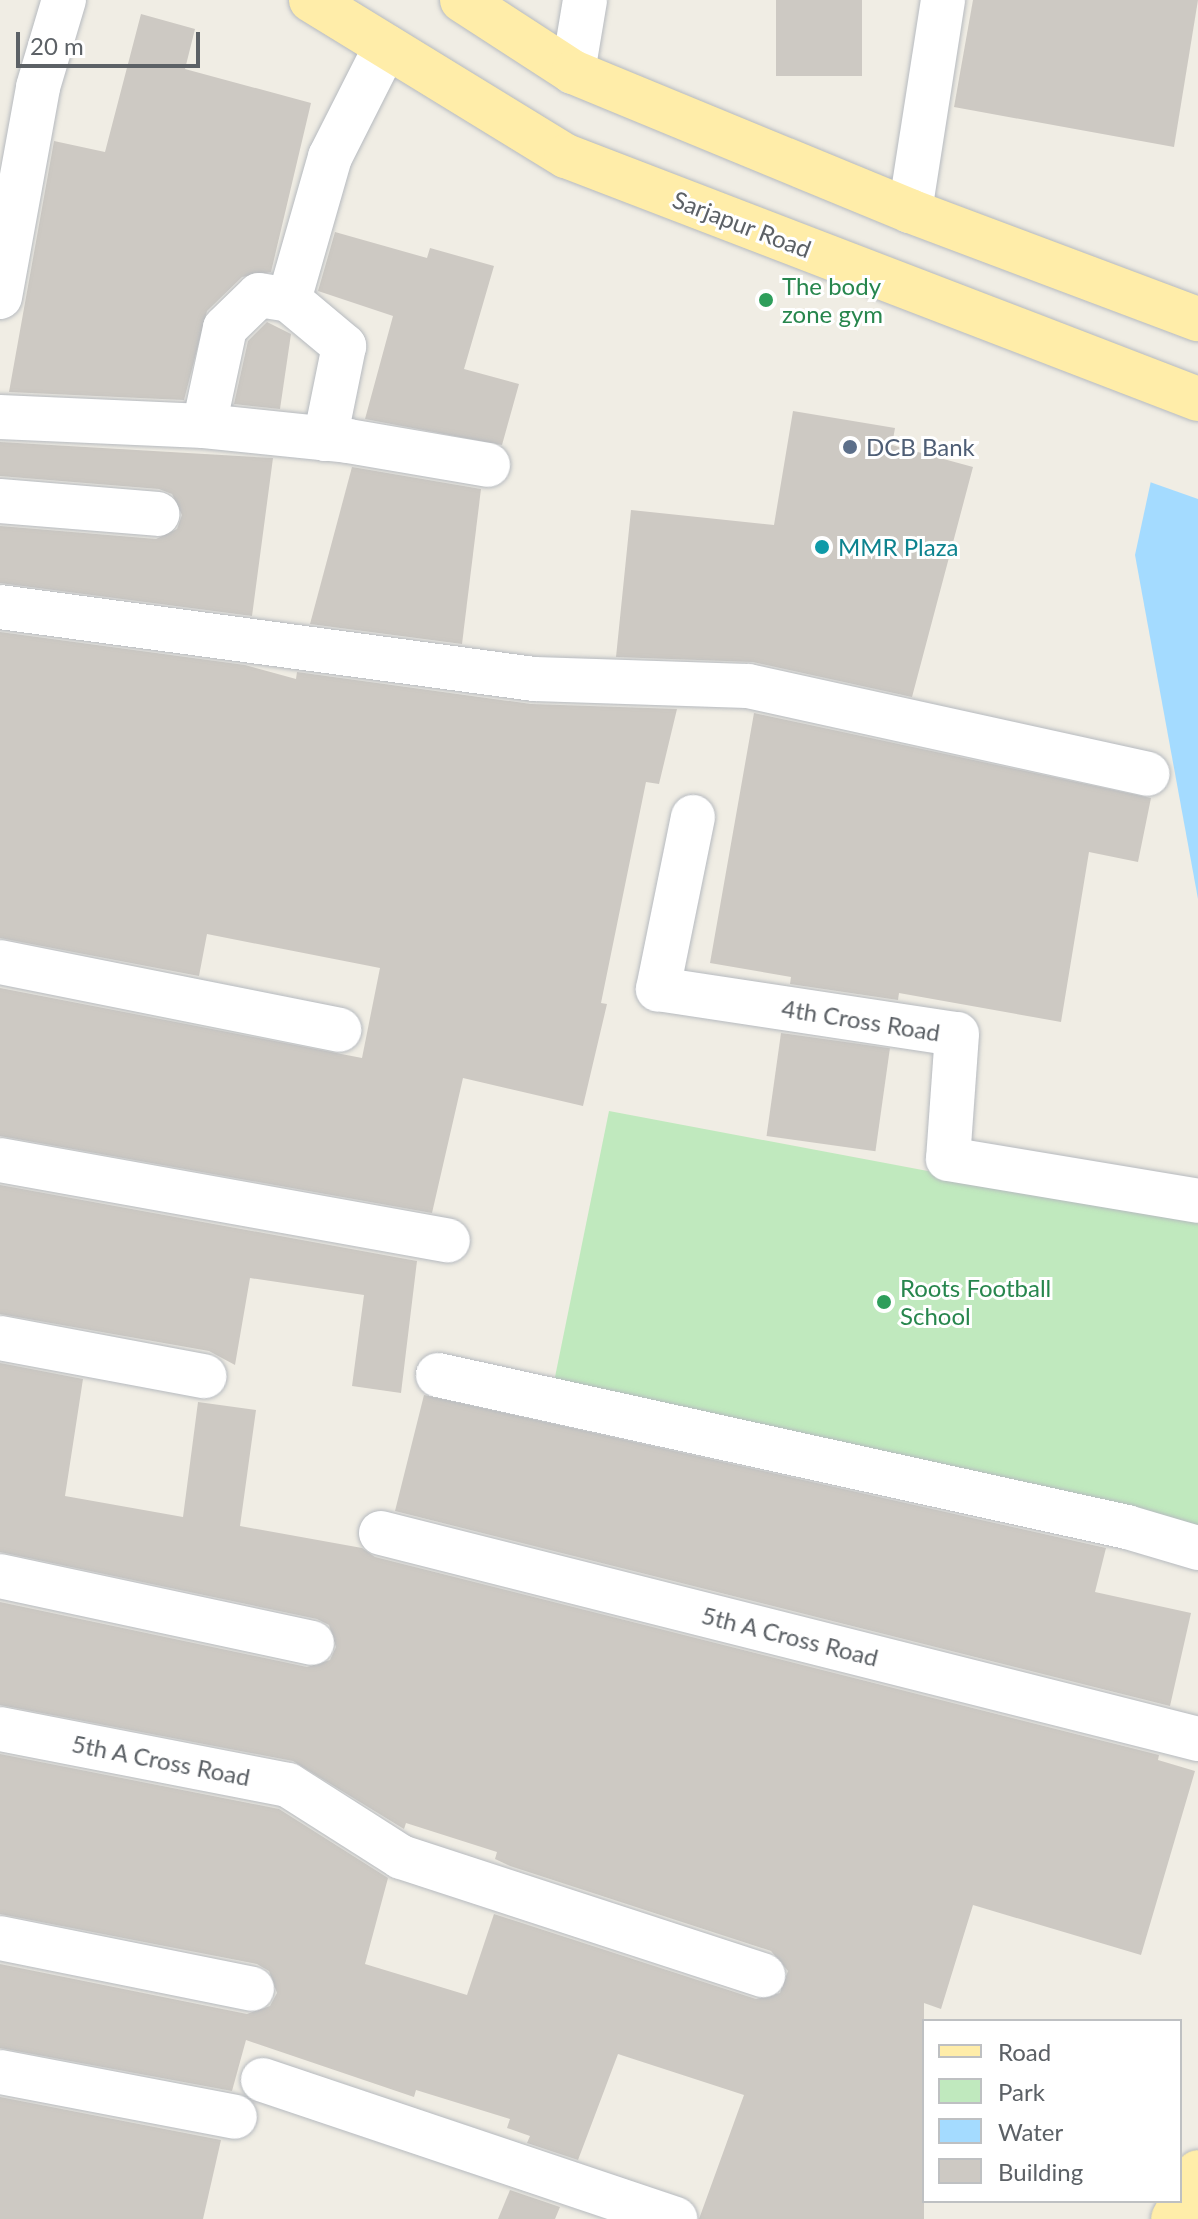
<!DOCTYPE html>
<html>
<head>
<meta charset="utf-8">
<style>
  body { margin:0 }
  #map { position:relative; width:1198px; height:2219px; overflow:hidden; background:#f0ede4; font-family:Lato,sans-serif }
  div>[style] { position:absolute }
  .green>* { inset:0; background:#c0e9be }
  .water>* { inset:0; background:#a4dbff }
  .pier>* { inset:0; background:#f0ede4 }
  .building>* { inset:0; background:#cdc9c3; transform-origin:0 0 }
  .roads { filter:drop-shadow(0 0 2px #b6babf) drop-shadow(0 0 2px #b6babf) }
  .minor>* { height:44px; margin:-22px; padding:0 22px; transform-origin:22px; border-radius:22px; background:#fff }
  .major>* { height:44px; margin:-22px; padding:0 22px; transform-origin:22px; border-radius:22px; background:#ffeda9 }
  .dots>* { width:22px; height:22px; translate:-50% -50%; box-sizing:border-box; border:4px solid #fff; border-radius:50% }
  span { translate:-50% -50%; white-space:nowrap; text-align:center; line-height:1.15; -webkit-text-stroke:6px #fff; paint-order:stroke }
  .street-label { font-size:24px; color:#5c6166 }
  .leisure-label { font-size:24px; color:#27864d }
  .left { translate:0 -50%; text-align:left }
  .service-label { font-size:24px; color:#4e5e75 }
  .culture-label { font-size:24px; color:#0d838f }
  .legend { position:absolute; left:922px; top:2019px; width:260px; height:184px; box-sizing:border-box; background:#fff; border:2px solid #bec0c2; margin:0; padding:10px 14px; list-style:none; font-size:24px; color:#5c6166 }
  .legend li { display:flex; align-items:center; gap:16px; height:40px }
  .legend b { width:40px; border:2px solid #bec0c2 }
  .scale { position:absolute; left:16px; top:32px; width:184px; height:36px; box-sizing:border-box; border:4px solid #5c6166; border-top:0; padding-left:10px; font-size:24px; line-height:28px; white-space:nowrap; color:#5c6166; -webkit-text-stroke:6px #fff; paint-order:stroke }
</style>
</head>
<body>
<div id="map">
  <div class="green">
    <div style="clip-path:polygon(609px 1111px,1198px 1222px,1198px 1530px,554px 1382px)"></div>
  </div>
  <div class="water">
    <div style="clip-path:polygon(1198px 263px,1198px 899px,1135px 555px)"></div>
  </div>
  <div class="pier">
    <div style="clip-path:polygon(1195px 261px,1198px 262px,1198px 499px,1147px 481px)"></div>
  </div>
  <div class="building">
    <div style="left:776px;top:0;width:86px;height:76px"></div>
    <div style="clip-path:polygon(973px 0,1198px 0,1174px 147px,954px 107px)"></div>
    <div style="clip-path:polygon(141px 14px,195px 29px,185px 69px,311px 103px,271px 272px,242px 277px,207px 311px,184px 400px,9px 392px,54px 141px,105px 152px)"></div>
    <div style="clip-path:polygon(335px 232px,427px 258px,430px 248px,494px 266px,464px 369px,519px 384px,502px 445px,365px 419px,393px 316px,318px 291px)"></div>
    <div style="clip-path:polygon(267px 322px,291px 334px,280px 409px,234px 404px,248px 341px)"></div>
    <div style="clip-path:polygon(793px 411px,895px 428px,892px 445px,973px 467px,912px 697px,753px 662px,616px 657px,631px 510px,774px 525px)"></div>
    <div style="clip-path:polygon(0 442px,273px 458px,252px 616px,0 583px,0 526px,156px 539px,177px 529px,182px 515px,172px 494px,159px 489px,0 476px)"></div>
    <div style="clip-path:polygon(352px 467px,481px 489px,462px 644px,310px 624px)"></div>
    <div style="clip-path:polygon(0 632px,245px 665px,296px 679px,297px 672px,531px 704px,677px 709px,659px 784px,646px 782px,601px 1003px,607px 1004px,583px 1106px,463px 1078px,432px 1213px,0 1136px,0 988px,362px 1058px,380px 968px,207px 934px,199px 976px,0 938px)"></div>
    <div style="clip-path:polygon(754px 713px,1151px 798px,1138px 862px,1089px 852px,1061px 1022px,899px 993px,898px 1000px,790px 984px,791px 977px,710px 963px)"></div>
    <div style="left:781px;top:1033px;width:110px;height:104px;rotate:8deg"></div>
    <div style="clip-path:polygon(0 1185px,417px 1261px,401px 1393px,352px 1386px,364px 1295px,250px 1278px,235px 1365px,209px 1351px,0 1314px)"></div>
    <div style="clip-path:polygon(0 1363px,83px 1379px,65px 1496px,183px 1517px,198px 1402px,256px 1410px,240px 1526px,362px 1548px,375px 1557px,1159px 1755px,1158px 1760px,1195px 1771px,1141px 1955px,973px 1905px,941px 2009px,924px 2003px,924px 2219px,699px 2219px,744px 2095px,618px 2054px,578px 2160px,527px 2143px,530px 2136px,507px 2128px,510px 2119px,416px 2090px,414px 2097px,246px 2040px,232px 2091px,0 2048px,0 1964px,247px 2014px,270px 2006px,277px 1993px,269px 1971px,257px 1964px,0 1914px,0 1754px,279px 1809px,388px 1878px,365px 1964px,467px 1995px,494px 1914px,756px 1999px,780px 1993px,788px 1971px,771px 1951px,510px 1866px,495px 1859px,497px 1852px,406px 1823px,404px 1829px,293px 1761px,0 1705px,0 1602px,307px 1667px,330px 1660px,336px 1647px,329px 1625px,317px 1619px,0 1552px)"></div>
    <div style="clip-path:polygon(424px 1395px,1106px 1548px,1095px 1592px,1191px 1613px,1170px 1706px,395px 1511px)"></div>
    <div style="clip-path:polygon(0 2097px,221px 2140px,203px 2219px,0 2219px)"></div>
    <div style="clip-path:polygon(510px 2190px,560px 2207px,555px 2219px,498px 2219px)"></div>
  </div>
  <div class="roads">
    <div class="minor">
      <div style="left:573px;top:72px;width:73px;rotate:-80.5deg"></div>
      <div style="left:910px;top:211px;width:214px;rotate:-81.1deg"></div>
      <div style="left:0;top:297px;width:213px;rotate:-79.7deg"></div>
      <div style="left:38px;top:87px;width:91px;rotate:-73.4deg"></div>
      <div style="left:289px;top:300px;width:72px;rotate:39.9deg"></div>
      <div style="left:344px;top:346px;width:95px;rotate:101.5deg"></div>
      <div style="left:0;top:417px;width:204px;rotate:2.5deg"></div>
      <div style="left:204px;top:426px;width:100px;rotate:-77.9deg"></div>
      <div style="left:225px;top:328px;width:47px;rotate:-44.1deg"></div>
      <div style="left:259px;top:295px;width:30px;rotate:9deg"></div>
      <div style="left:289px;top:300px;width:149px;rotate:-74deg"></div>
      <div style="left:330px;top:157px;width:124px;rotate:-63.2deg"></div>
      <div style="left:204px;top:426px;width:145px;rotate:5.9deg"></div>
      <div style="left:348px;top:441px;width:142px;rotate:9.7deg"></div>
      <div style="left:0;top:501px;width:158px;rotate:4.7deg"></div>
      <div style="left:0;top:607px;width:539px;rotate:7.68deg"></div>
      <div style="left:534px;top:679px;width:214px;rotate:1.9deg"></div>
      <div style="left:748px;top:686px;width:409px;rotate:12.4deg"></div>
      <div style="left:693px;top:817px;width:176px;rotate:101.5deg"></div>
      <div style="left:658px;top:989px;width:302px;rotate:8.6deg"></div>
      <div style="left:957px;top:1034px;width:125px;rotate:94.1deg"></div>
      <div style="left:948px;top:1159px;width:254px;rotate:9.5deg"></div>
      <div style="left:0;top:962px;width:346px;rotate:11.3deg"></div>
      <div style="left:0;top:1160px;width:455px;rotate:10.2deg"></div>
      <div style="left:0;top:1338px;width:208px;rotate:10.6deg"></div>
      <div style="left:438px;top:1375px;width:706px;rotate:12.44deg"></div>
      <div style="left:1127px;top:1527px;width:74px;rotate:16.5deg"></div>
      <div style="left:381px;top:1533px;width:843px;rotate:14.15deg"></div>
      <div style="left:0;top:1576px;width:319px;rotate:12.1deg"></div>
      <div style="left:0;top:1729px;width:293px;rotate:11deg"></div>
      <div style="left:288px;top:1785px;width:134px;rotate:32.5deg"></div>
      <div style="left:401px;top:1857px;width:381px;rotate:18.1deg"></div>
      <div style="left:0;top:1938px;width:257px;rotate:11.4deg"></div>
      <div style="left:0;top:2072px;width:239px;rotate:10.8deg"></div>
      <div style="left:263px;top:2080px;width:435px;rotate:18.6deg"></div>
    </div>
    <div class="major">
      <div style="left:311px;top:0;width:299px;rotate:31.5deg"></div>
      <div style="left:566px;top:156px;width:677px;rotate:21.03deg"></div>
      <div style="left:462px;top:0;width:132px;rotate:33deg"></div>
      <div style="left:573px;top:72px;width:365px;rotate:22.4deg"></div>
      <div style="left:910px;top:211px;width:308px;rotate:20.6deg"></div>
      <div style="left:1173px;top:2219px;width:53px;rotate:-62deg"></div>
    </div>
  </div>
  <div class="dots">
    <div style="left:766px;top:300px;background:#2e9e5b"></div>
    <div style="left:850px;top:447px;background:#5c6f8a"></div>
    <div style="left:822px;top:547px;background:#0f9aa8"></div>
    <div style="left:884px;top:1302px;background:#2e9e5b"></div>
  </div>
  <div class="street-label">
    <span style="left:742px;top:224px;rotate:21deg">Sarjapur Road</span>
    <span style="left:861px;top:1020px;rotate:9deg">4th Cross Road</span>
    <span style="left:790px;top:1636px;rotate:14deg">5th A Cross Road</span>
    <span style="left:161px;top:1760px;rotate:11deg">5th A Cross Road</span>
  </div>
  <div class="leisure-label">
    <span class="left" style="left:782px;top:300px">The body<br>zone gym</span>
    <span class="left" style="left:900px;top:1302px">Roots Football<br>School</span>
  </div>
  <div class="service-label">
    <span class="left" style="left:866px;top:447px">DCB Bank</span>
  </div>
  <div class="culture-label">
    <span class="left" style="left:838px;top:547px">MMR Plaza</span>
  </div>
  <ul class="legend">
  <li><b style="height:10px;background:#ffeda9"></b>Road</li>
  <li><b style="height:22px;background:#c0e9be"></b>Park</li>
  <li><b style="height:22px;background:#a4dbff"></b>Water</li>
  <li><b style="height:22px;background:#cdc9c3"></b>Building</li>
  </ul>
  <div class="scale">20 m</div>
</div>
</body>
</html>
